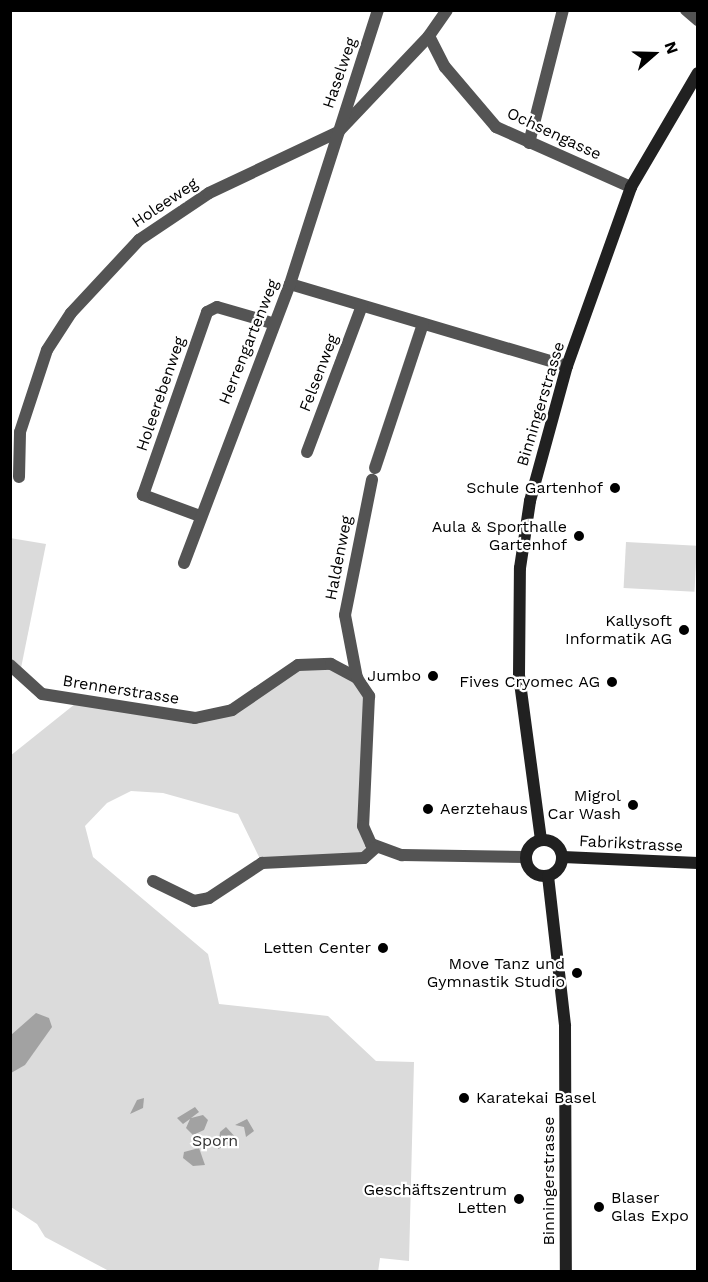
<!DOCTYPE html>
<html>
<head>
<meta charset="utf-8">
<style>
  body { margin:0 }
  #map { position:relative; width:708px; height:1282px; overflow:hidden; background:#fff; font-family:"Work Sans",sans-serif }
  div>[style] { position:absolute }
  .green>* { inset:0; background:#dbdbdb; transform-origin:0 0 }
  .water>* { inset:0; background:#a2a2a2 }
  .street>* { height:12px; margin:-6px; padding:0 6px; transform-origin:6px; border-radius:6px; background:#545454 }
  .secondary>* { height:12px; margin:-6px; padding:0 6px; transform-origin:6px; border-radius:6px; background:#212121 }
  .secondary>.ring { margin:-6px; padding:0; box-sizing:content-box; background:none; border:12px solid #212121; border-radius:50% }
  .dots>* { width:16px; height:16px; translate:-50% -50%; box-sizing:border-box; border:3px solid #fff; border-radius:50% }
  span { translate:-50% -50%; white-space:nowrap; text-align:center; line-height:1.15; -webkit-text-stroke:4.5px #fff; paint-order:stroke }
  .street-label { font-size:16px; color:#000 }
  .poi-label { font-size:16px; color:#000 }
  .right { translate:-100% -50%; text-align:right }
  .left { translate:0 -50%; text-align:left }
  .park-label { font-size:16px; color:#323232 }
  .frame { position:absolute; inset:0; border:12px solid #000; pointer-events:none }
  .north { position:absolute; left:624px; top:24px; width:60px; height:60px; -webkit-text-stroke:4px #fff; paint-order:stroke; rotate:70deg; font-size:16px; font-weight:700; line-height:24px; text-align:center; color:#000 }
  .north::after { content:''; display:block; margin:auto; width:21px; height:27px; background:#000; clip-path:polygon(50% 0,100% 100%,50% 72%,0 100%) }
</style>
</head>
<body>
<div id="map">
  <div class="green">
    <div style="clip-path:polygon(10px 538px,46px 544px,19px 678px,11px 665px)"></div>
    <div style="left:626px;top:542px;width:71px;height:46px;rotate:3deg"></div>
    <div style="clip-path:polygon(298px 665px,348px 671px,369px 696px,363px 826px,375px 848px,364px 858px,262px 863px,238px 814px,163px 793px,131px 791px,107px 803px,85px 826px,93px 857px,208px 954px,219px 1004px,328px 1016px,376px 1061px,414px 1062px,409px 1261px,380px 1258px,378px 1272px,109px 1271px,45px 1237px,37px 1224px,11px 1207px,10px 756px,80px 700px,211px 716px)"></div>
  </div>
  <div class="water">
    <div style="clip-path:polygon(36px 1013px,49px 1018px,52px 1027px,25px 1065px,11px 1073px,11px 1035px)"></div>
    <div style="clip-path:polygon(144px 1098px,143px 1108px,130px 1114px,137px 1100px)"></div>
    <div style="clip-path:polygon(195px 1107px,199px 1112px,191px 1118px,203px 1115px,208px 1120px,204px 1130px,193px 1135px,186px 1128px,190px 1119px,183px 1124px,177px 1118px)"></div>
    <div style="clip-path:polygon(247px 1119px,254px 1131px,246px 1137px,244px 1127px,235px 1125px)"></div>
    <div style="clip-path:polygon(226px 1127px,238px 1140px,218px 1149px,220px 1132px)"></div>
    <div style="clip-path:polygon(199px 1148px,205px 1165px,193px 1166px,183px 1158px,184px 1152px)"></div>
  </div>
  <div class="street">
    <div style="left:447px;top:10px;width:32px;rotate:125deg"></div>
    <div style="left:429px;top:36px;width:35px;rotate:63deg"></div>
    <div style="left:445px;top:67px;width:79px;rotate:49.6deg"></div>
    <div style="left:496px;top:127px;width:148px;rotate:24deg"></div>
    <div style="left:686px;top:10px;width:16px;rotate:40deg"></div>
    <div style="left:529px;top:143px;width:137px;rotate:-75.7deg"></div>
    <div style="left:290px;top:284px;width:289px;rotate:16.5deg"></div>
    <div style="left:307px;top:452px;width:156px;rotate:-69.4deg"></div>
    <div style="left:375px;top:468px;width:152px;rotate:-71.6deg"></div>
    <div style="left:19px;top:477px;width:45px;rotate:-88.7deg"></div>
    <div style="left:20px;top:432px;width:86px;rotate:-71.8deg"></div>
    <div style="left:47px;top:350px;width:44px;rotate:-57deg"></div>
    <div style="left:71px;top:313px;width:100px;rotate:-47deg"></div>
    <div style="left:139px;top:240px;width:84px;rotate:-33.9deg"></div>
    <div style="left:209px;top:193px;width:143px;rotate:-25.3deg"></div>
    <div style="left:338px;top:132px;width:132px;rotate:-46.5deg"></div>
    <div style="left:200px;top:516px;width:61px;rotate:-159.8deg"></div>
    <div style="left:143px;top:495px;width:194px;rotate:-70.7deg"></div>
    <div style="left:207px;top:312px;width:11px;rotate:-27deg"></div>
    <div style="left:217px;top:307px;width:57px;rotate:16.2deg"></div>
    <div style="left:184px;top:563px;width:298px;rotate:-69.2deg"></div>
    <div style="left:290px;top:284px;width:288px;rotate:-72.2deg"></div>
    <div style="left:10px;top:665px;width:43px;rotate:42.2deg"></div>
    <div style="left:42px;top:694px;width:155px;rotate:8.9deg"></div>
    <div style="left:195px;top:718px;width:38px;rotate:-12deg"></div>
    <div style="left:232px;top:710px;width:80px;rotate:-34.3deg"></div>
    <div style="left:298px;top:665px;width:33px;rotate:-2deg"></div>
    <div style="left:331px;top:664px;width:30px;rotate:28deg"></div>
    <div style="left:357px;top:678px;width:22px;rotate:56deg"></div>
    <div style="left:369px;top:696px;width:130px;rotate:92.6deg"></div>
    <div style="left:363px;top:826px;width:20px;rotate:66deg"></div>
    <div style="left:371px;top:844px;width:33px;rotate:20deg"></div>
    <div style="left:402px;top:855px;width:124px;rotate:0.9deg"></div>
    <div style="left:357px;top:678px;width:64px;rotate:-100.8deg"></div>
    <div style="left:345px;top:615px;width:138px;rotate:-78.7deg"></div>
    <div style="left:153px;top:881px;width:46px;rotate:26deg"></div>
    <div style="left:194px;top:901px;width:15px;rotate:-11deg"></div>
    <div style="left:209px;top:898px;width:64px;rotate:-33.4deg"></div>
    <div style="left:262px;top:863px;width:102px;rotate:-2.8deg"></div>
    <div style="left:364px;top:858px;width:15px;rotate:-42deg"></div>
  </div>
  <div class="secondary">
    <div class="ring" style="left:526px;top:840px;width:24px;height:24px"></div>
    <div style="left:541px;top:840px;width:166px;rotate:-97.6deg"></div>
    <div style="left:519px;top:675px;width:107px;rotate:-89.5deg"></div>
    <div style="left:520px;top:568px;width:68px;rotate:-81.5deg"></div>
    <div style="left:530px;top:501px;width:140px;rotate:-74.7deg"></div>
    <div style="left:567px;top:366px;width:190px;rotate:-70.3deg"></div>
    <div style="left:631px;top:187px;width:132px;rotate:-59.6deg"></div>
    <div style="left:563px;top:857px;width:135px;rotate:2.5deg"></div>
    <div style="left:548px;top:876px;width:151px;rotate:83.5deg"></div>
    <div style="left:565px;top:1026px;width:246px;rotate:89.8deg"></div>
  </div>
  <div class="dots">
    <div style="left:615px;top:488px;background:#000"></div>
    <div style="left:579px;top:536px;background:#000"></div>
    <div style="left:684px;top:630px;background:#000"></div>
    <div style="left:433px;top:676px;background:#000"></div>
    <div style="left:612px;top:682px;background:#000"></div>
    <div style="left:633px;top:805px;background:#000"></div>
    <div style="left:428px;top:809px;background:#000"></div>
    <div style="left:383px;top:948px;background:#000"></div>
    <div style="left:577px;top:973px;background:#000"></div>
    <div style="left:464px;top:1098px;background:#000"></div>
    <div style="left:519px;top:1199px;background:#000"></div>
    <div style="left:599px;top:1207px;background:#000"></div>
  </div>
  <div class="street-label">
    <span style="left:340px;top:73px;rotate:-71deg">Haselweg</span>
    <span style="left:554px;top:134px;rotate:25deg">Ochsengasse</span>
    <span style="left:165px;top:203px;rotate:-34deg">Holeeweg</span>
    <span style="left:249px;top:342px;rotate:-68deg">Herrengartenweg</span>
    <span style="left:319px;top:373px;rotate:-69deg">Felsenweg</span>
    <span style="left:161px;top:394px;rotate:-71deg">Holeerebenweg</span>
    <span style="left:541px;top:404px;rotate:-73deg">Binningerstrasse</span>
    <span style="left:339px;top:558px;rotate:-79deg">Haldenweg</span>
    <span style="left:121px;top:690px;rotate:9deg">Brennerstrasse</span>
    <span style="left:631px;top:844px;rotate:3deg">Fabrikstrasse</span>
    <span style="left:549px;top:1181px;rotate:-90deg">Binningerstrasse</span>
  </div>
  <div class="poi-label">
    <span class="right" style="left:603px;top:488px">Schule Gartenhof</span>
    <span class="right" style="left:567px;top:536px">Aula &amp; Sporthalle<br>Gartenhof</span>
    <span class="right" style="left:672px;top:630px">Kallysoft<br>Informatik AG</span>
    <span class="right" style="left:421px;top:676px">Jumbo</span>
    <span class="right" style="left:600px;top:682px">Fives Cryomec AG</span>
    <span class="right" style="left:621px;top:805px">Migrol<br>Car Wash</span>
    <span class="left" style="left:440px;top:809px">Aerztehaus</span>
    <span class="right" style="left:371px;top:948px">Letten Center</span>
    <span class="right" style="left:565px;top:973px">Move Tanz und<br>Gymnastik Studio</span>
    <span class="left" style="left:476px;top:1098px">Karatekai Basel</span>
    <span class="right" style="left:507px;top:1199px">Geschäftszentrum<br>Letten</span>
    <span class="left" style="left:611px;top:1207px">Blaser<br>Glas Expo</span>
  </div>
  <div class="park-label">
    <span style="left:215px;top:1141px">Sporn</span>
  </div>
  <div class="frame"></div>
  <div class="north">N</div>
</div>
</body>
</html>
